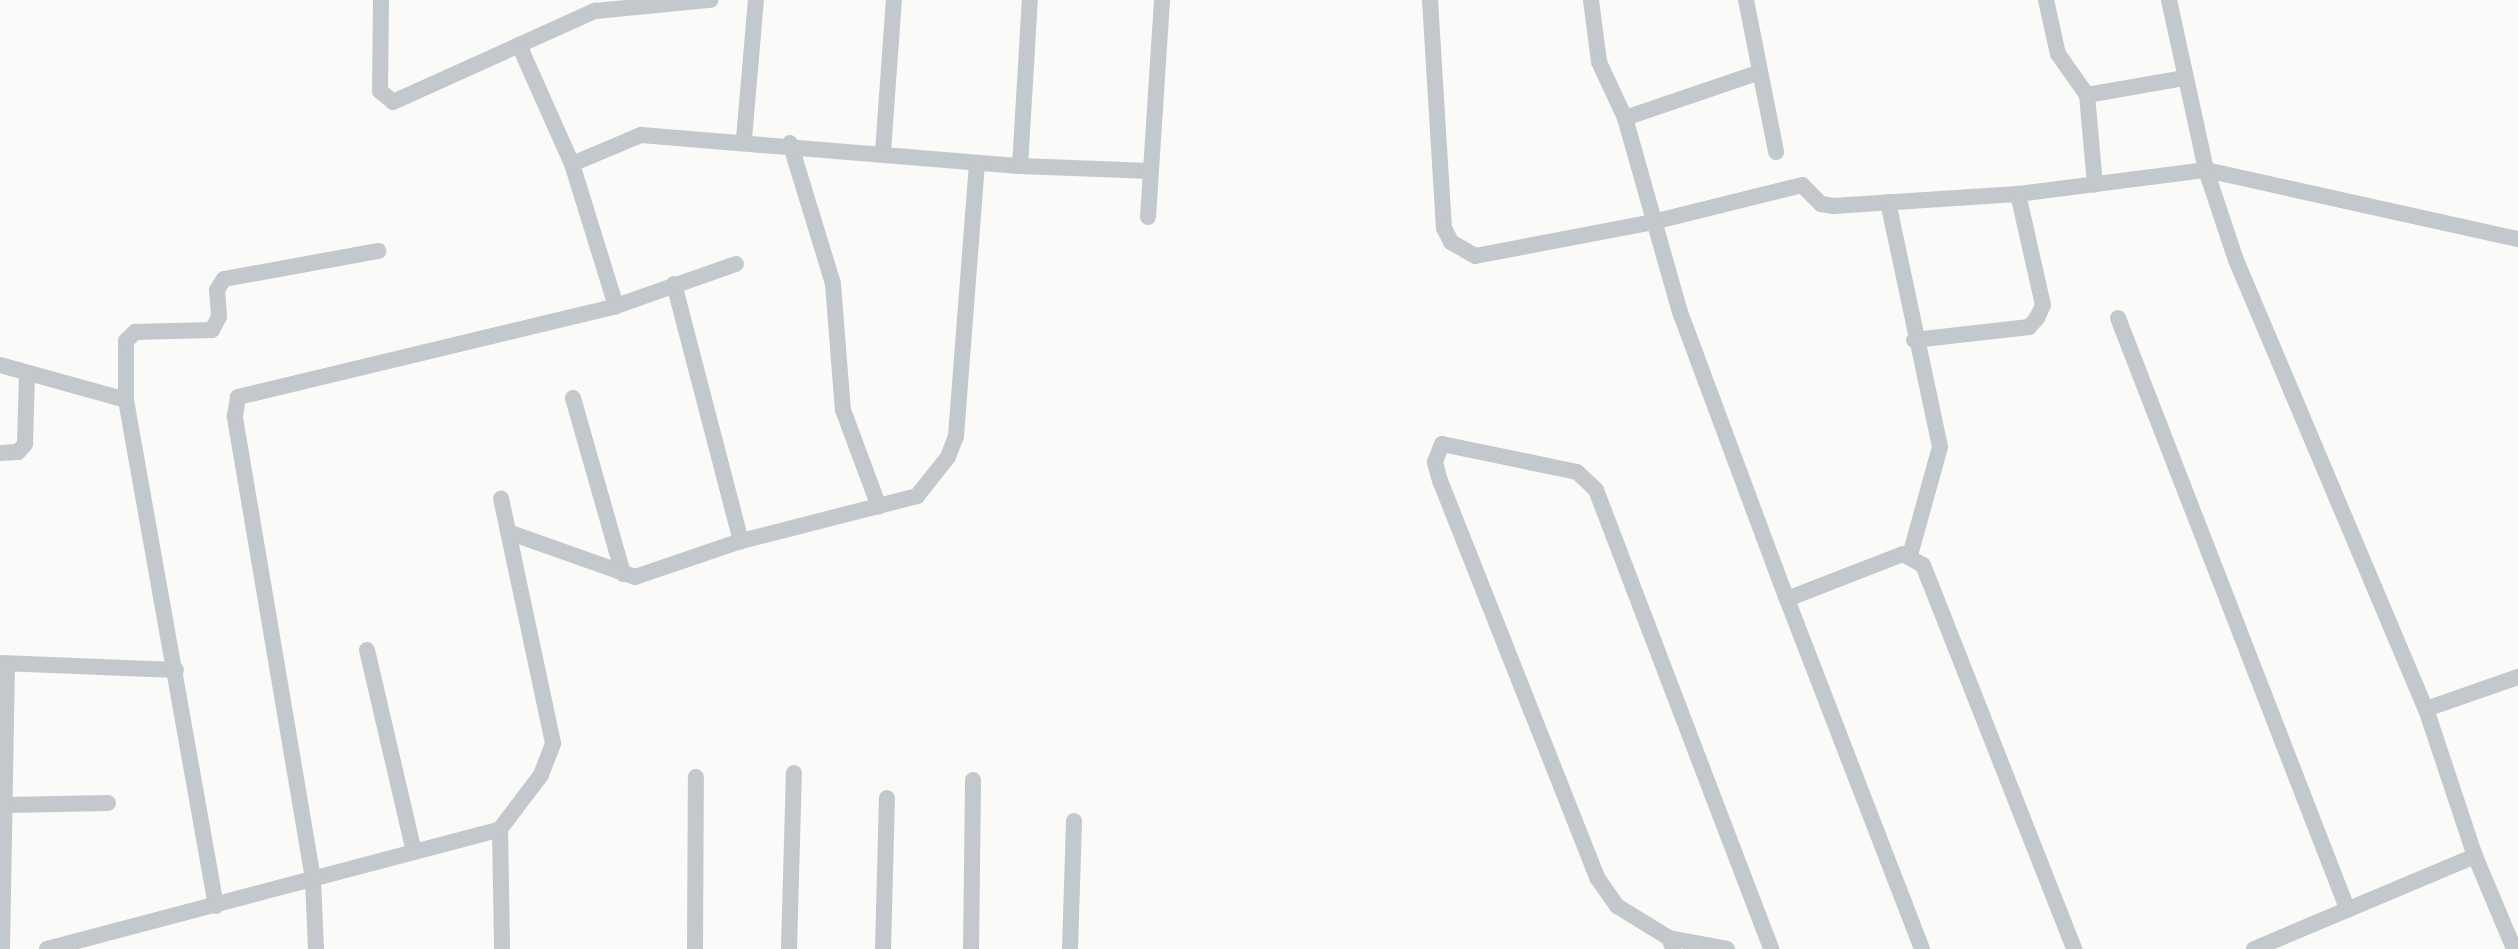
<!DOCTYPE html>
<html>
<head>
<meta charset="utf-8">
<style>
  body { margin:0 }
  #map { position:relative; width:2518px; height:949px; overflow:hidden; background:#fafaf8; font-family:Helvetica,sans-serif }
  div>[style] { position:absolute }
  .street>* { height:16px; margin:-8px; padding:0 8px; transform-origin:8px; border-radius:8px; background:#c3c8cc }
  span { translate:-50% -50%; white-space:nowrap; text-align:center; line-height:1.15; -webkit-text-stroke:12px #fff; paint-order:stroke }
</style>
</head>
<body>
<div id="map">
  <div class="street">
    <div style="left:381px;top:0;width:91px;rotate:90.6deg"></div>
    <div style="left:380px;top:91px;width:17px;rotate:40deg"></div>
    <div style="left:393px;top:102px;width:222px;rotate:-24.3deg"></div>
    <div style="left:595px;top:11px;width:116px;rotate:-5.5deg"></div>
    <div style="left:1430px;top:0;width:228px;rotate:86.5deg"></div>
    <div style="left:1444px;top:228px;width:16px;rotate:63deg"></div>
    <div style="left:1451px;top:242px;width:28px;rotate:30deg"></div>
    <div style="left:1475px;top:256px;width:181px;rotate:-10.8deg"></div>
    <div style="left:1653px;top:222px;width:154px;rotate:-13.9deg"></div>
    <div style="left:1802px;top:185px;width:27px;rotate:45deg"></div>
    <div style="left:1821px;top:204px;width:12px;rotate:9deg"></div>
    <div style="left:1833px;top:206px;width:185px;rotate:-3.7deg"></div>
    <div style="left:2018px;top:194px;width:190px;rotate:-7.3deg"></div>
    <div style="left:2206px;top:170px;width:320px;rotate:12.5deg"></div>
    <div style="left:1591px;top:0;width:63px;rotate:82.6deg"></div>
    <div style="left:1599px;top:62px;width:62px;rotate:65.1deg"></div>
    <div style="left:1625px;top:118px;width:202px;rotate:74.2deg"></div>
    <div style="left:1680px;top:312px;width:306px;rotate:69.6deg"></div>
    <div style="left:1746px;top:0;width:155px;rotate:78.8deg"></div>
    <div style="left:2046px;top:0;width:55px;rotate:77.5deg"></div>
    <div style="left:2058px;top:54px;width:50px;rotate:54.7deg"></div>
    <div style="left:2087px;top:95px;width:90px;rotate:84.9deg"></div>
    <div style="left:2169px;top:0;width:174px;rotate:77.7deg"></div>
    <div style="left:2206px;top:170px;width:95px;rotate:71.6deg"></div>
    <div style="left:2236px;top:260px;width:488px;rotate:67.1deg"></div>
    <div style="left:2426px;top:709px;width:155px;rotate:71.6deg"></div>
    <div style="left:2475px;top:856px;width:101px;rotate:67.2deg"></div>
    <div style="left:519px;top:45px;width:130px;rotate:66deg"></div>
    <div style="left:572px;top:164px;width:149px;rotate:72.8deg"></div>
    <div style="left:2087px;top:95px;width:98px;rotate:-9.9deg"></div>
    <div style="left:1625px;top:118px;width:139px;rotate:-18.8deg"></div>
    <div style="left:744px;top:139px;width:140px;rotate:-85.1deg"></div>
    <div style="left:790px;top:143px;width:147px;rotate:73deg"></div>
    <div style="left:833px;top:284px;width:126px;rotate:85.5deg"></div>
    <div style="left:843px;top:410px;width:103px;rotate:69.6deg"></div>
    <div style="left:883px;top:152px;width:152px;rotate:-85.9deg"></div>
    <div style="left:572px;top:164px;width:75px;rotate:-22.8deg"></div>
    <div style="left:641px;top:135px;width:380px;rotate:4.7deg"></div>
    <div style="left:1020px;top:166px;width:166px;rotate:-86.6deg"></div>
    <div style="left:1020px;top:166px;width:131px;rotate:2.2deg"></div>
    <div style="left:1888px;top:202px;width:250px;rotate:78deg"></div>
    <div style="left:1940px;top:447px;width:112px;rotate:105.5deg"></div>
    <div style="left:1148px;top:217px;width:217px;rotate:-86.3deg"></div>
    <div style="left:674px;top:284px;width:266px;rotate:75.4deg"></div>
    <div style="left:2118px;top:318px;width:633px;rotate:68.79deg"></div>
    <div style="left:1914px;top:340px;width:116px;rotate:-6.4deg"></div>
    <div style="left:2029px;top:327px;width:12px;rotate:-48deg"></div>
    <div style="left:2037px;top:318px;width:14px;rotate:-65deg"></div>
    <div style="left:2043px;top:305px;width:114px;rotate:-102.7deg"></div>
    <div style="left:0;top:365px;width:131px;rotate:15.5deg"></div>
    <div style="left:573px;top:398px;width:183px;rotate:74.1deg"></div>
    <div style="left:0;top:453px;width:18px;rotate:-3deg"></div>
    <div style="left:18px;top:452px;width:11px;rotate:-49deg"></div>
    <div style="left:25px;top:444px;width:70px;rotate:-88.4deg"></div>
    <div style="left:508px;top:532px;width:135px;rotate:19.5deg"></div>
    <div style="left:635px;top:577px;width:112px;rotate:-18.8deg"></div>
    <div style="left:741px;top:541px;width:182px;rotate:-14.3deg"></div>
    <div style="left:917px;top:496px;width:50px;rotate:-51.5deg"></div>
    <div style="left:948px;top:457px;width:22px;rotate:-69deg"></div>
    <div style="left:956px;top:436px;width:273px;rotate:-85.6deg"></div>
    <div style="left:367px;top:650px;width:207px;rotate:76.9deg"></div>
    <div style="left:1px;top:663px;width:175px;rotate:2.3deg"></div>
    <div style="left:2426px;top:709px;width:97px;rotate:-19.2deg"></div>
    <div style="left:6px;top:805px;width:102px;rotate:-1.1deg"></div>
    <div style="left:500px;top:829px;width:120px;rotate:89deg"></div>
    <div style="left:216px;top:906px;width:514px;rotate:-100.09deg"></div>
    <div style="left:126px;top:400px;width:59px;rotate:-90deg"></div>
    <div style="left:126px;top:341px;width:13px;rotate:-45deg"></div>
    <div style="left:135px;top:332px;width:77px;rotate:-1.5deg"></div>
    <div style="left:212px;top:330px;width:15px;rotate:-62deg"></div>
    <div style="left:219px;top:317px;width:27px;rotate:-94deg"></div>
    <div style="left:217px;top:290px;width:13px;rotate:-58deg"></div>
    <div style="left:224px;top:279px;width:157px;rotate:-10.3deg"></div>
    <div style="left:1669px;top:938px;width:61px;rotate:-148.4deg"></div>
    <div style="left:1617px;top:906px;width:35px;rotate:-125deg"></div>
    <div style="left:1597px;top:877px;width:426px;rotate:-111.6deg"></div>
    <div style="left:1440px;top:481px;width:20px;rotate:-105deg"></div>
    <div style="left:1435px;top:462px;width:19px;rotate:-69deg"></div>
    <div style="left:1442px;top:444px;width:138px;rotate:11.7deg"></div>
    <div style="left:1577px;top:472px;width:26px;rotate:43deg"></div>
    <div style="left:1596px;top:490px;width:491px;rotate:69.1deg"></div>
    <div style="left:1673px;top:948px;width:11px;rotate:-112deg"></div>
    <div style="left:1669px;top:938px;width:59px;rotate:10.7deg"></div>
    <div style="left:2px;top:949px;width:285px;rotate:-89deg"></div>
    <div style="left:47px;top:949px;width:469px;rotate:-14.8deg"></div>
    <div style="left:500px;top:829px;width:68px;rotate:-52.8deg"></div>
    <div style="left:541px;top:775px;width:34px;rotate:-69deg"></div>
    <div style="left:553px;top:743px;width:250px;rotate:-102deg"></div>
    <div style="left:316px;top:949px;width:70px;rotate:-92.5deg"></div>
    <div style="left:313px;top:879px;width:470px;rotate:-99.6deg"></div>
    <div style="left:235px;top:416px;width:19px;rotate:-81deg"></div>
    <div style="left:238px;top:397px;width:389px;rotate:-13.5deg"></div>
    <div style="left:616px;top:306px;width:127px;rotate:-19.3deg"></div>
    <div style="left:695px;top:949px;width:172px;rotate:-89.7deg"></div>
    <div style="left:789px;top:949px;width:176px;rotate:-88.4deg"></div>
    <div style="left:883px;top:949px;width:151px;rotate:-88.5deg"></div>
    <div style="left:971px;top:949px;width:169px;rotate:-89.3deg"></div>
    <div style="left:1070px;top:949px;width:128px;rotate:-88.2deg"></div>
    <div style="left:1922px;top:949px;width:375px;rotate:-111.1deg"></div>
    <div style="left:1787px;top:599px;width:124px;rotate:-21.2deg"></div>
    <div style="left:1903px;top:554px;width:23px;rotate:29deg"></div>
    <div style="left:1923px;top:565px;width:413px;rotate:68.5deg"></div>
    <div style="left:2254px;top:949px;width:240px;rotate:-22.8deg"></div>
  </div>
</div>
</body>
</html>
